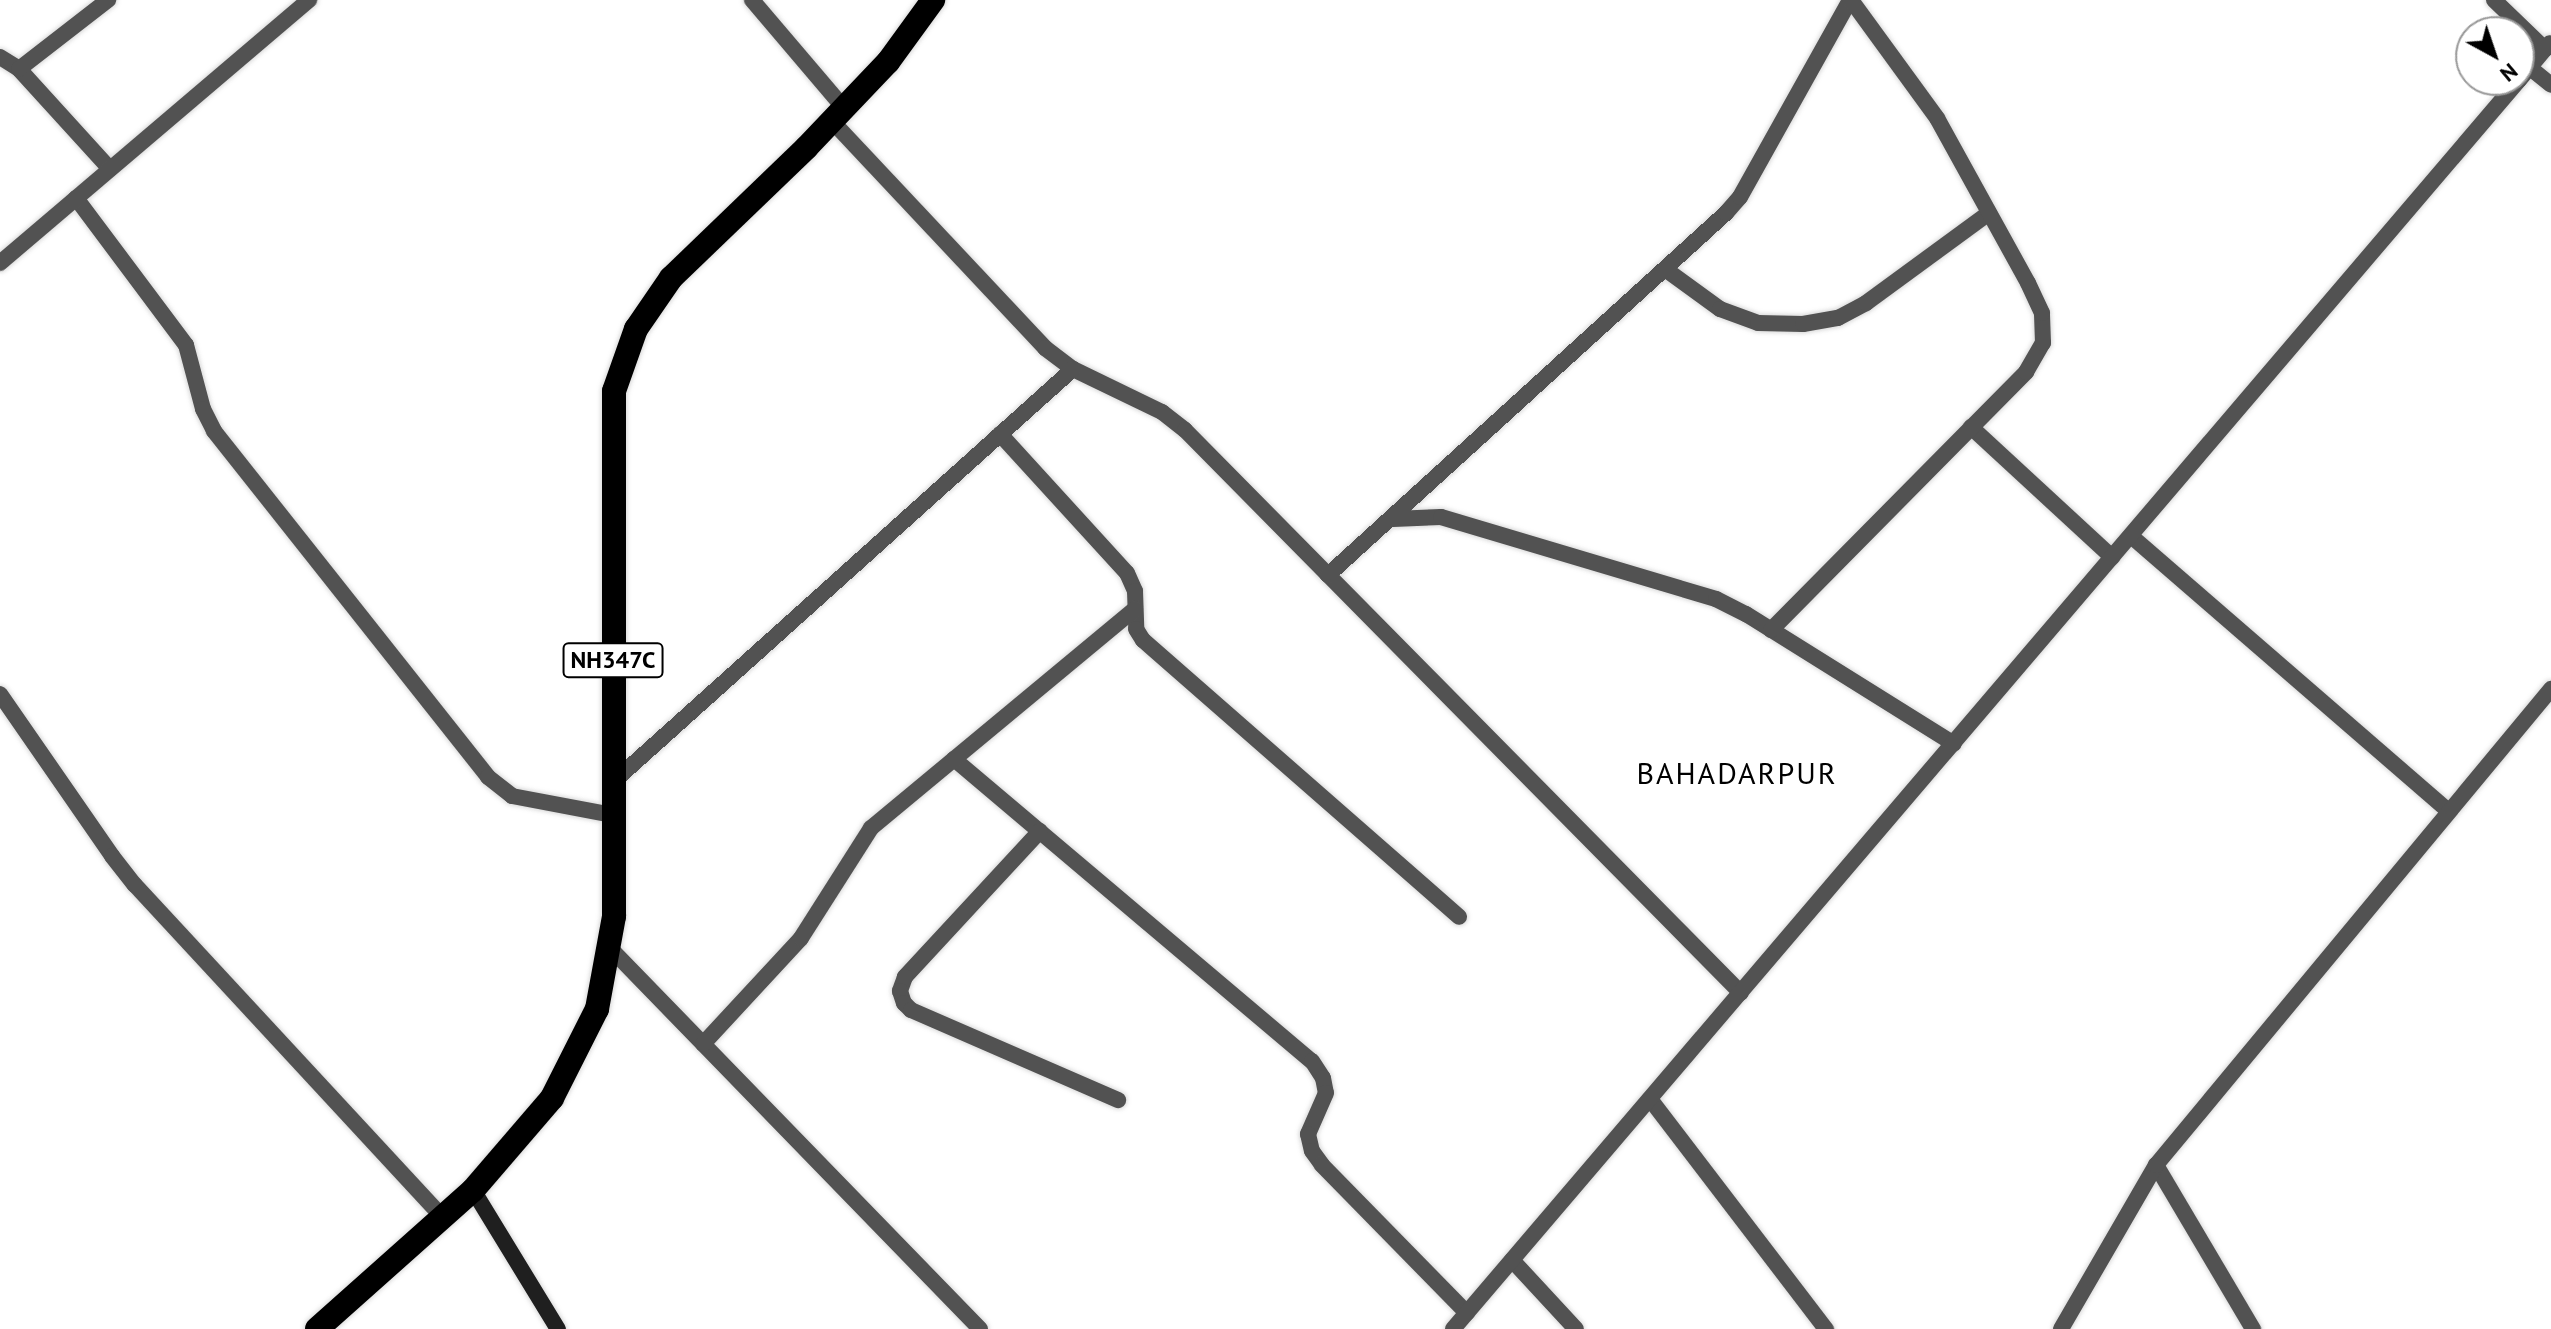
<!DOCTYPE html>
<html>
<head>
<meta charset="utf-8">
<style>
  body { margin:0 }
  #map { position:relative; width:2551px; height:1329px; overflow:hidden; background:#fff; font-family:"PT Sans",sans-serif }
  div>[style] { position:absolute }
  .roads { filter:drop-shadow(0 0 2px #dbdbdb) drop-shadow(0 0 2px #dbdbdb) }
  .street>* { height:16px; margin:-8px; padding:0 8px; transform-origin:8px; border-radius:8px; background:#525252 }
  .secondary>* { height:16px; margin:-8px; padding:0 8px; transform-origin:8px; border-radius:8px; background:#1f1f1f }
  .highway>* { height:24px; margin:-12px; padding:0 12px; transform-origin:12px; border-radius:12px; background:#000 }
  span { translate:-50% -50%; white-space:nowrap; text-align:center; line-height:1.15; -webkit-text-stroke:8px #fff; paint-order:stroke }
  .shield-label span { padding:2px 6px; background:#fff; border:2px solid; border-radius:6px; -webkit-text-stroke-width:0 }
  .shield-label { font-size:24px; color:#000; font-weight:700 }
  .quarter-label { font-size:30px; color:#000; letter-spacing:2px }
  .north { position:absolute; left:2455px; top:16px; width:80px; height:80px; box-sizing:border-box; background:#fff; border:2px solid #999; border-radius:50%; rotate:140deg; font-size:22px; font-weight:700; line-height:32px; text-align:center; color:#000 }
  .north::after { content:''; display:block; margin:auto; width:28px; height:36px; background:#000; clip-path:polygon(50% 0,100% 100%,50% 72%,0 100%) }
</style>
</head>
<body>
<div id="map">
  <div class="roads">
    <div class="street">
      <div style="left:752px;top:0;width:142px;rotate:49.6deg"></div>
      <div style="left:2494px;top:0;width:71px;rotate:43.9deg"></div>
      <div style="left:0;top:57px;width:22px;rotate:32deg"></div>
      <div style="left:19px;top:69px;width:135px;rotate:47.7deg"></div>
      <div style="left:2529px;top:67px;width:28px;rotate:39deg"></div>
      <div style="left:19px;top:69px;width:113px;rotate:-37.8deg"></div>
      <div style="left:2519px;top:80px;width:48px;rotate:-50deg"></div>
      <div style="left:832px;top:121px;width:311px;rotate:46.8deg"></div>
      <div style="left:1045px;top:348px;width:35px;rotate:37deg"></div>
      <div style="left:1073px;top:369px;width:99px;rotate:25.8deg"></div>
      <div style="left:1162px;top:412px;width:29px;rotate:38deg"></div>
      <div style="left:1185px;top:430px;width:791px;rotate:45.36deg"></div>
      <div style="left:76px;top:198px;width:184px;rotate:53.2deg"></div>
      <div style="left:186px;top:345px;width:66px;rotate:75.1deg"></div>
      <div style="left:203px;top:409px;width:25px;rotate:63deg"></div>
      <div style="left:214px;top:431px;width:441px;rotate:51.6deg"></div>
      <div style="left:488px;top:777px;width:31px;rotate:38deg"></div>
      <div style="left:512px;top:796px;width:103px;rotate:10.7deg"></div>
      <div style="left:0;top:263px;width:406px;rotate:-40.4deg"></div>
      <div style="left:1665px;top:269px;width:68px;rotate:36deg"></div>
      <div style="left:1720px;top:309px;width:40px;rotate:20.2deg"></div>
      <div style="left:1758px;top:323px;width:45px;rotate:1.3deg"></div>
      <div style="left:1803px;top:324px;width:36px;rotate:-10deg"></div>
      <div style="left:1838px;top:318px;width:32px;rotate:-28deg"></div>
      <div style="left:1866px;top:303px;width:152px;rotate:-36.2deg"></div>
      <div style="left:1971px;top:427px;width:192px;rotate:42.7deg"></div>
      <div style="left:1000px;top:434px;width:188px;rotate:47.6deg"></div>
      <div style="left:1127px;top:573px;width:20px;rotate:66deg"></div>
      <div style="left:1135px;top:591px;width:38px;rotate:88deg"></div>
      <div style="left:1136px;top:629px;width:13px;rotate:58deg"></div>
      <div style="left:1143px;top:640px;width:420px;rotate:41.2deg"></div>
      <div style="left:1393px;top:519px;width:48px;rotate:-2.4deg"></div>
      <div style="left:1441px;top:517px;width:287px;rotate:16.6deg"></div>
      <div style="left:1716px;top:599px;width:34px;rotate:27deg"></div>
      <div style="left:1746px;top:614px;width:245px;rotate:32deg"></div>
      <div style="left:2131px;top:536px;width:420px;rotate:40.9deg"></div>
      <div style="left:1328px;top:575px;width:538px;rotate:-42.29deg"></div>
      <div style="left:1726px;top:213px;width:21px;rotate:-49deg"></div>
      <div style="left:1740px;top:197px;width:226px;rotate:-60.8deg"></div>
      <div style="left:1771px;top:630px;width:363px;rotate:-45.3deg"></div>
      <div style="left:2026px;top:372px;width:34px;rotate:-60deg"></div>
      <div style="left:2043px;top:343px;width:30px;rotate:-92deg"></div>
      <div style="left:2042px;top:313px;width:33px;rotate:-115deg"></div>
      <div style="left:2028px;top:283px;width:188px;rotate:-118.9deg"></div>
      <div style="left:1937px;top:118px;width:146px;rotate:-126.1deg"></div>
      <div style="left:0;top:694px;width:197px;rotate:55.3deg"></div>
      <div style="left:112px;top:856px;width:37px;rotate:52deg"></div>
      <div style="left:135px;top:885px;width:455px;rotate:47.2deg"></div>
      <div style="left:954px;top:759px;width:468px;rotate:40.2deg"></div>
      <div style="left:1312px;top:1061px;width:20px;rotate:57deg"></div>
      <div style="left:1323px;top:1078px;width:15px;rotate:79deg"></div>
      <div style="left:1326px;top:1093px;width:45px;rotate:113.7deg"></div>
      <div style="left:1308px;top:1134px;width:17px;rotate:77deg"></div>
      <div style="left:1312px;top:1151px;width:17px;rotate:54deg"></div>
      <div style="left:1322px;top:1165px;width:207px;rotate:45.6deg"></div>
      <div style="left:613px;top:782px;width:618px;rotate:-41.92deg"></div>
      <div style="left:1040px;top:831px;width:199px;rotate:132.8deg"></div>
      <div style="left:905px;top:977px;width:15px;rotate:110deg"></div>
      <div style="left:900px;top:991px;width:13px;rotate:72deg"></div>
      <div style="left:904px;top:1003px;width:10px;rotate:45deg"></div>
      <div style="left:911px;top:1010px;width:226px;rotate:23.5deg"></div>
      <div style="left:608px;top:946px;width:534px;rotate:45.83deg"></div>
      <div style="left:703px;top:1044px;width:144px;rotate:-47.2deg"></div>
      <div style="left:801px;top:938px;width:130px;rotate:-57.5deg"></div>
      <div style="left:871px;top:828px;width:343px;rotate:-39.7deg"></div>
      <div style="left:1650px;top:1099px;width:290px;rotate:52.6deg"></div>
      <div style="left:2156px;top:1165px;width:191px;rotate:59.4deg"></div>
      <div style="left:1512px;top:1260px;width:94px;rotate:47.2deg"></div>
      <div style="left:1453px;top:1329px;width:1642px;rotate:-49.52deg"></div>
      <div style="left:2061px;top:1329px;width:190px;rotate:-59.9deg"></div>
      <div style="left:2156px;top:1165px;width:619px;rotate:-50.31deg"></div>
    </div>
    <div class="secondary">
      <div style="left:473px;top:1190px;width:163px;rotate:58.6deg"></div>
    </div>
    <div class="highway">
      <div style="left:317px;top:1329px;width:209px;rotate:-41.7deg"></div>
      <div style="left:473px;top:1190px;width:121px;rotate:-49.3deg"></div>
      <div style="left:552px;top:1098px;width:100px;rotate:-63.2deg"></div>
      <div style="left:597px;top:1009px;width:95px;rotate:-79.6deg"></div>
      <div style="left:614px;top:916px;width:525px;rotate:-90deg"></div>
      <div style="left:614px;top:391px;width:66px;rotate:-70.5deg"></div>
      <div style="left:636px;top:329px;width:62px;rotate:-55.5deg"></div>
      <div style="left:671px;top:278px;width:187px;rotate:-43.9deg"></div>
      <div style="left:806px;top:148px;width:119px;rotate:-46.4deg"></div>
      <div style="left:888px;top:62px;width:77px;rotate:-54deg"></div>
    </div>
  </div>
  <div class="shield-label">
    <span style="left:613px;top:660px">NH347C</span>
  </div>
  <div class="quarter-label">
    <span style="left:1737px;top:773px">BAHADARPUR</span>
  </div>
  <div class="north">N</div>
</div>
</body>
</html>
